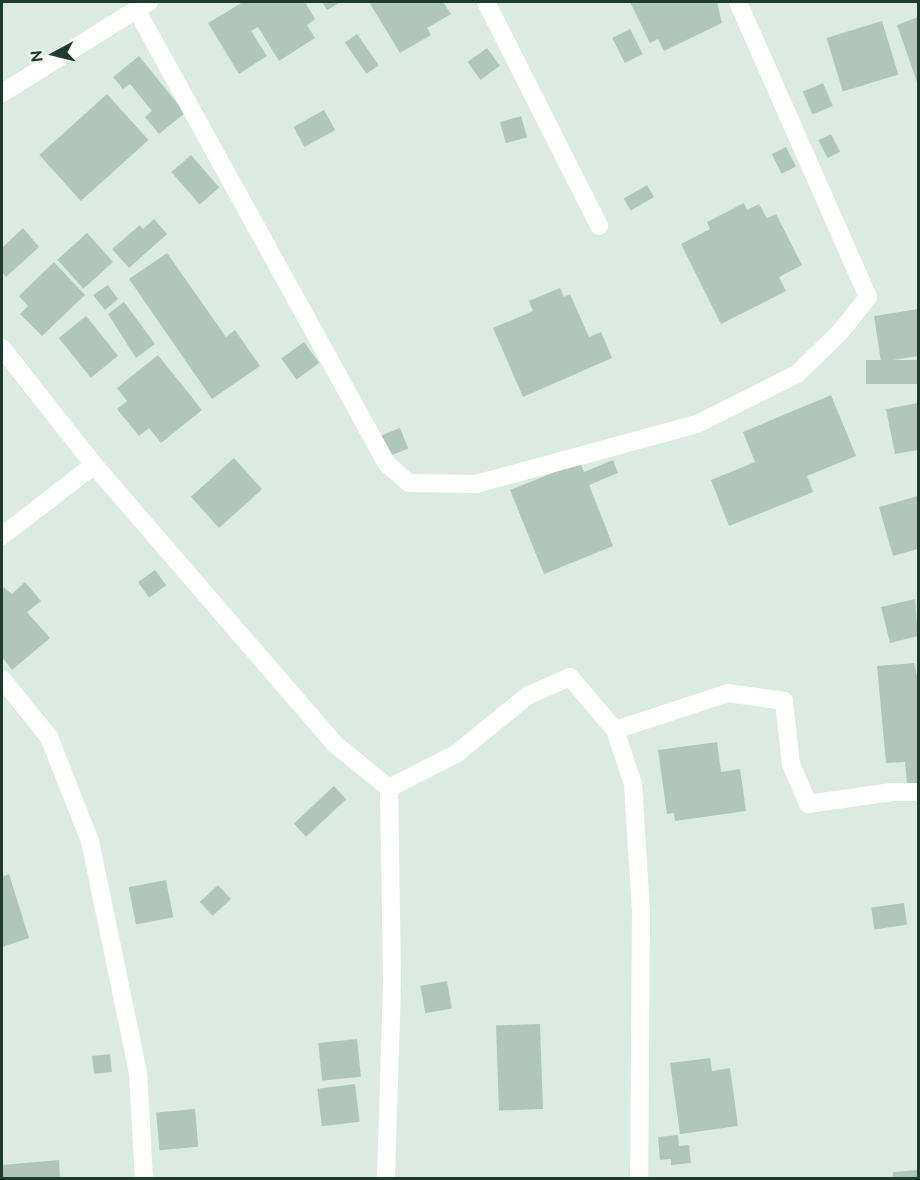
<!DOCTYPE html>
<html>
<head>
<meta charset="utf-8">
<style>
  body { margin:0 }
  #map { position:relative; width:920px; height:1180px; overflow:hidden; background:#dcebe2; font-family:Ubuntu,sans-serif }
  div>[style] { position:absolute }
  .building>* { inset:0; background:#b1c6bb; transform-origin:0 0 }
  .street>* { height:18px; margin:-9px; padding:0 9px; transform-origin:9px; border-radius:9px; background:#fff }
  span { translate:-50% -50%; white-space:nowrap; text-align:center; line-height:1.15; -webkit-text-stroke:5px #edf7f1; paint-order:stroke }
  .frame { position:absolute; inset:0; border:3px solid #1d3b2f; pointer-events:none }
  .north { position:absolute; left:24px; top:24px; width:60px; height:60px; -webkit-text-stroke:4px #edf7f1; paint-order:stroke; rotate:263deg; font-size:16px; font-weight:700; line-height:24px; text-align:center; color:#1d3b2f }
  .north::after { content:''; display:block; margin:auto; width:21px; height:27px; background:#1d3b2f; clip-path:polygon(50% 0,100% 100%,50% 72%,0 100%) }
</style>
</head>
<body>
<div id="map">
  <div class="building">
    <div style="clip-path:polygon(243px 2px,305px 2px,315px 19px,307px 25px,315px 38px,279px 61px,258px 27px,251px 31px,267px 56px,239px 74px,208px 23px)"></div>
    <div style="clip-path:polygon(322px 2px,341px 2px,327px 10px)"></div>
    <div style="clip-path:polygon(369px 2px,443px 2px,451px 14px,427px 28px,431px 35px,400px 53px)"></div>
    <div style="clip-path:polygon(630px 2px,717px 2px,722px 23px,664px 51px,658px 39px,650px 43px)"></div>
    <div style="clip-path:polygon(918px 17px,918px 85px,897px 25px)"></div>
    <div style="left:882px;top:21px;width:56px;height:58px;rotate:73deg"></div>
    <div style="left:630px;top:29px;width:28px;height:20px;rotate:63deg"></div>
    <div style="left:357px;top:34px;width:38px;height:15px;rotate:55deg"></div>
    <div style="left:487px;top:48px;width:22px;height:24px;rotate:54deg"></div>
    <div style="clip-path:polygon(139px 56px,185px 113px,159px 134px,145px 117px,152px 111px,130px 84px,123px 89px,113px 77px)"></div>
    <div style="left:823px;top:83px;width:25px;height:22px;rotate:67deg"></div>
    <div style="left:107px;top:94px;width:62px;height:91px;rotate:48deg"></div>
    <div style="left:324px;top:110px;width:23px;height:35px;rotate:61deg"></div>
    <div style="left:521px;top:116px;width:22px;height:22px;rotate:74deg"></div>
    <div style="left:831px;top:134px;width:20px;height:14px;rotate:63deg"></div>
    <div style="left:786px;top:147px;width:22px;height:16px;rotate:63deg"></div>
    <div style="left:191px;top:155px;width:43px;height:26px;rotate:49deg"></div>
    <div style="left:647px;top:185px;width:14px;height:27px;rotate:60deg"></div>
    <div style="clip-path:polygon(744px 203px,747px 210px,759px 204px,767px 218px,776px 214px,802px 265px,779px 277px,786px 291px,721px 324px,681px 244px,710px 229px,707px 222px)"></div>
    <div style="clip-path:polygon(154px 219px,167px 234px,129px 268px,112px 249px,140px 225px,143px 229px)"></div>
    <div style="clip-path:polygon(23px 228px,39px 247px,6px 277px,2px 272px,2px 248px)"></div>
    <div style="left:87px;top:233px;width:39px;height:40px;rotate:48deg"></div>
    <div style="clip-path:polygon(167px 253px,226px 337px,235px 330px,260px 366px,212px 399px,129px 279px)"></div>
    <div style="clip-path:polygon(54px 262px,85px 295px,42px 336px,20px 314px,28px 306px,19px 296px)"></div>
    <div style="clip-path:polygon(108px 285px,118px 299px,105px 310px,93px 295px)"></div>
    <div style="clip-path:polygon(560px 288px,564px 297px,570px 294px,589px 337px,601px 332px,612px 358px,523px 397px,493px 328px,533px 311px,529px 301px)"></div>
    <div style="clip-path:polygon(124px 302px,155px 344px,136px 358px,108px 314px)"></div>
    <div style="clip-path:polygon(918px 309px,918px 356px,881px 362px,874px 316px)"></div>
    <div style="left:86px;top:316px;width:51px;height:35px;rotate:51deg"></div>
    <div style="left:304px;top:342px;width:26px;height:28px;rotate:54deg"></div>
    <div style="clip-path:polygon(158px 355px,202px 410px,161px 443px,149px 428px,139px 436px,117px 409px,127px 401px,117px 388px)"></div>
    <div style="left:918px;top:360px;width:24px;height:52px;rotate:90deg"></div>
    <div style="clip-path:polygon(831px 395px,856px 456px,807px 476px,813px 492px,729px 526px,711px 480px,755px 462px,743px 432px)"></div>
    <div style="clip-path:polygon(918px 403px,918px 450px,895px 454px,886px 409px)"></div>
    <div style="left:400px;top:428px;width:22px;height:21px;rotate:68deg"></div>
    <div style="left:234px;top:458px;width:42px;height:58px;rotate:48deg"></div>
    <div style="clip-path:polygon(613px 460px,618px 473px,589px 485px,613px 546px,544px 574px,510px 490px,580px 462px,584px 472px)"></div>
    <div style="clip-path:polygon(918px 496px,918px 549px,893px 556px,879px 507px)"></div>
    <div style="left:155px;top:570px;width:19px;height:21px;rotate:54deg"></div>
    <div style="clip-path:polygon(25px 582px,41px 601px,27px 612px,50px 638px,12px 670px,2px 657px,2px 586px,12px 594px)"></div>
    <div style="clip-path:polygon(915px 599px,918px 636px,890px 643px,881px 607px)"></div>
    <div style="clip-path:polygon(914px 663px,918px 680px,918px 783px,907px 784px,905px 762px,886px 763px,877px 666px)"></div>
    <div style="clip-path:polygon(717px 742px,721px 772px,740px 769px,746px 811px,675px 821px,674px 813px,667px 814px,658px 750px)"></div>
    <div style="left:334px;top:786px;width:18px;height:55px;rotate:47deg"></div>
    <div style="clip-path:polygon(9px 874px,29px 938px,2px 947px,2px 877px)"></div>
    <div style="left:166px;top:880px;width:38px;height:38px;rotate:79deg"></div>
    <div style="left:218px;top:885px;width:19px;height:25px;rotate:47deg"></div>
    <div style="left:904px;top:903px;width:22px;height:33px;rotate:82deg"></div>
    <div style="left:447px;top:981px;width:28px;height:27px;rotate:80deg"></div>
    <div style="left:540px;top:1024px;width:85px;height:44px;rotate:88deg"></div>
    <div style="left:357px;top:1039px;width:38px;height:39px;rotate:84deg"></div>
    <div style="left:110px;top:1054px;width:18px;height:18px;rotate:84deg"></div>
    <div style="clip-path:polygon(710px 1058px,712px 1071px,730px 1068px,738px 1126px,680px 1134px,670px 1063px)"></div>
    <div style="left:355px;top:1084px;width:38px;height:38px;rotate:83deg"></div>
    <div style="left:195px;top:1109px;width:38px;height:39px;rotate:85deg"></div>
    <div style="clip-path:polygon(678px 1135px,679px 1146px,689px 1145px,691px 1163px,671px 1165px,671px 1159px,660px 1160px,658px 1137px)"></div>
    <div style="clip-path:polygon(59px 1160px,60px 1178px,2px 1178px,2px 1165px)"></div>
    <div style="clip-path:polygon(918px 1170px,918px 1178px,893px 1178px,893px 1172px)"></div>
  </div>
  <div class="street">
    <div style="left:486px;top:2px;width:251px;rotate:63.2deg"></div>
    <div style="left:136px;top:9px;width:520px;rotate:61.12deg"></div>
    <div style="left:387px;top:464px;width:29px;rotate:41deg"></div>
    <div style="left:409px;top:483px;width:67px;rotate:0.9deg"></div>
    <div style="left:476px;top:484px;width:229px;rotate:-15.2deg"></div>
    <div style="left:697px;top:424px;width:112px;rotate:-26.6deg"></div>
    <div style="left:797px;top:374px;width:62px;rotate:-44.3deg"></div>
    <div style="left:841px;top:331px;width:43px;rotate:-51.5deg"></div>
    <div style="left:868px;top:297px;width:322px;rotate:-113.8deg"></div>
    <div style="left:2px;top:93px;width:173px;rotate:-31.8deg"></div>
    <div style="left:2px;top:348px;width:149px;rotate:51.8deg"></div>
    <div style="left:94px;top:465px;width:370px;rotate:49.2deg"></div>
    <div style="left:336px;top:745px;width:68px;rotate:39.1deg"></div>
    <div style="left:389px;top:788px;width:197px;rotate:89.1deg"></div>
    <div style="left:392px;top:985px;width:193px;rotate:91.8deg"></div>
    <div style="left:2px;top:536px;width:116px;rotate:-37.7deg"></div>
    <div style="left:2px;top:679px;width:75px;rotate:51deg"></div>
    <div style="left:49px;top:737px;width:112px;rotate:68.5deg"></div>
    <div style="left:90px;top:841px;width:236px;rotate:78.3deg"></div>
    <div style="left:138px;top:1072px;width:106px;rotate:86.8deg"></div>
    <div style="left:615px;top:730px;width:119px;rotate:-18.1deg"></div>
    <div style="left:728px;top:693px;width:57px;rotate:8.1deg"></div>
    <div style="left:784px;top:701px;width:63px;rotate:83.7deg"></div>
    <div style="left:791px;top:764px;width:43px;rotate:67deg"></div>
    <div style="left:808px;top:804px;width:85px;rotate:-8.1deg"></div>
    <div style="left:892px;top:792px;width:26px"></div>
    <div style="left:389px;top:788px;width:75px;rotate:-26.9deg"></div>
    <div style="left:456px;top:754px;width:92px;rotate:-39.2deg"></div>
    <div style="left:527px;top:696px;width:47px;rotate:-23.8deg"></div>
    <div style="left:570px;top:677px;width:70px;rotate:49.7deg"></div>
    <div style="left:615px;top:730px;width:57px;rotate:71.6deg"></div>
    <div style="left:633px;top:784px;width:126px;rotate:86.4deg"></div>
    <div style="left:641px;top:910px;width:268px;rotate:90.4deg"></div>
  </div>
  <div class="frame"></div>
  <div class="north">N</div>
</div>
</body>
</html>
